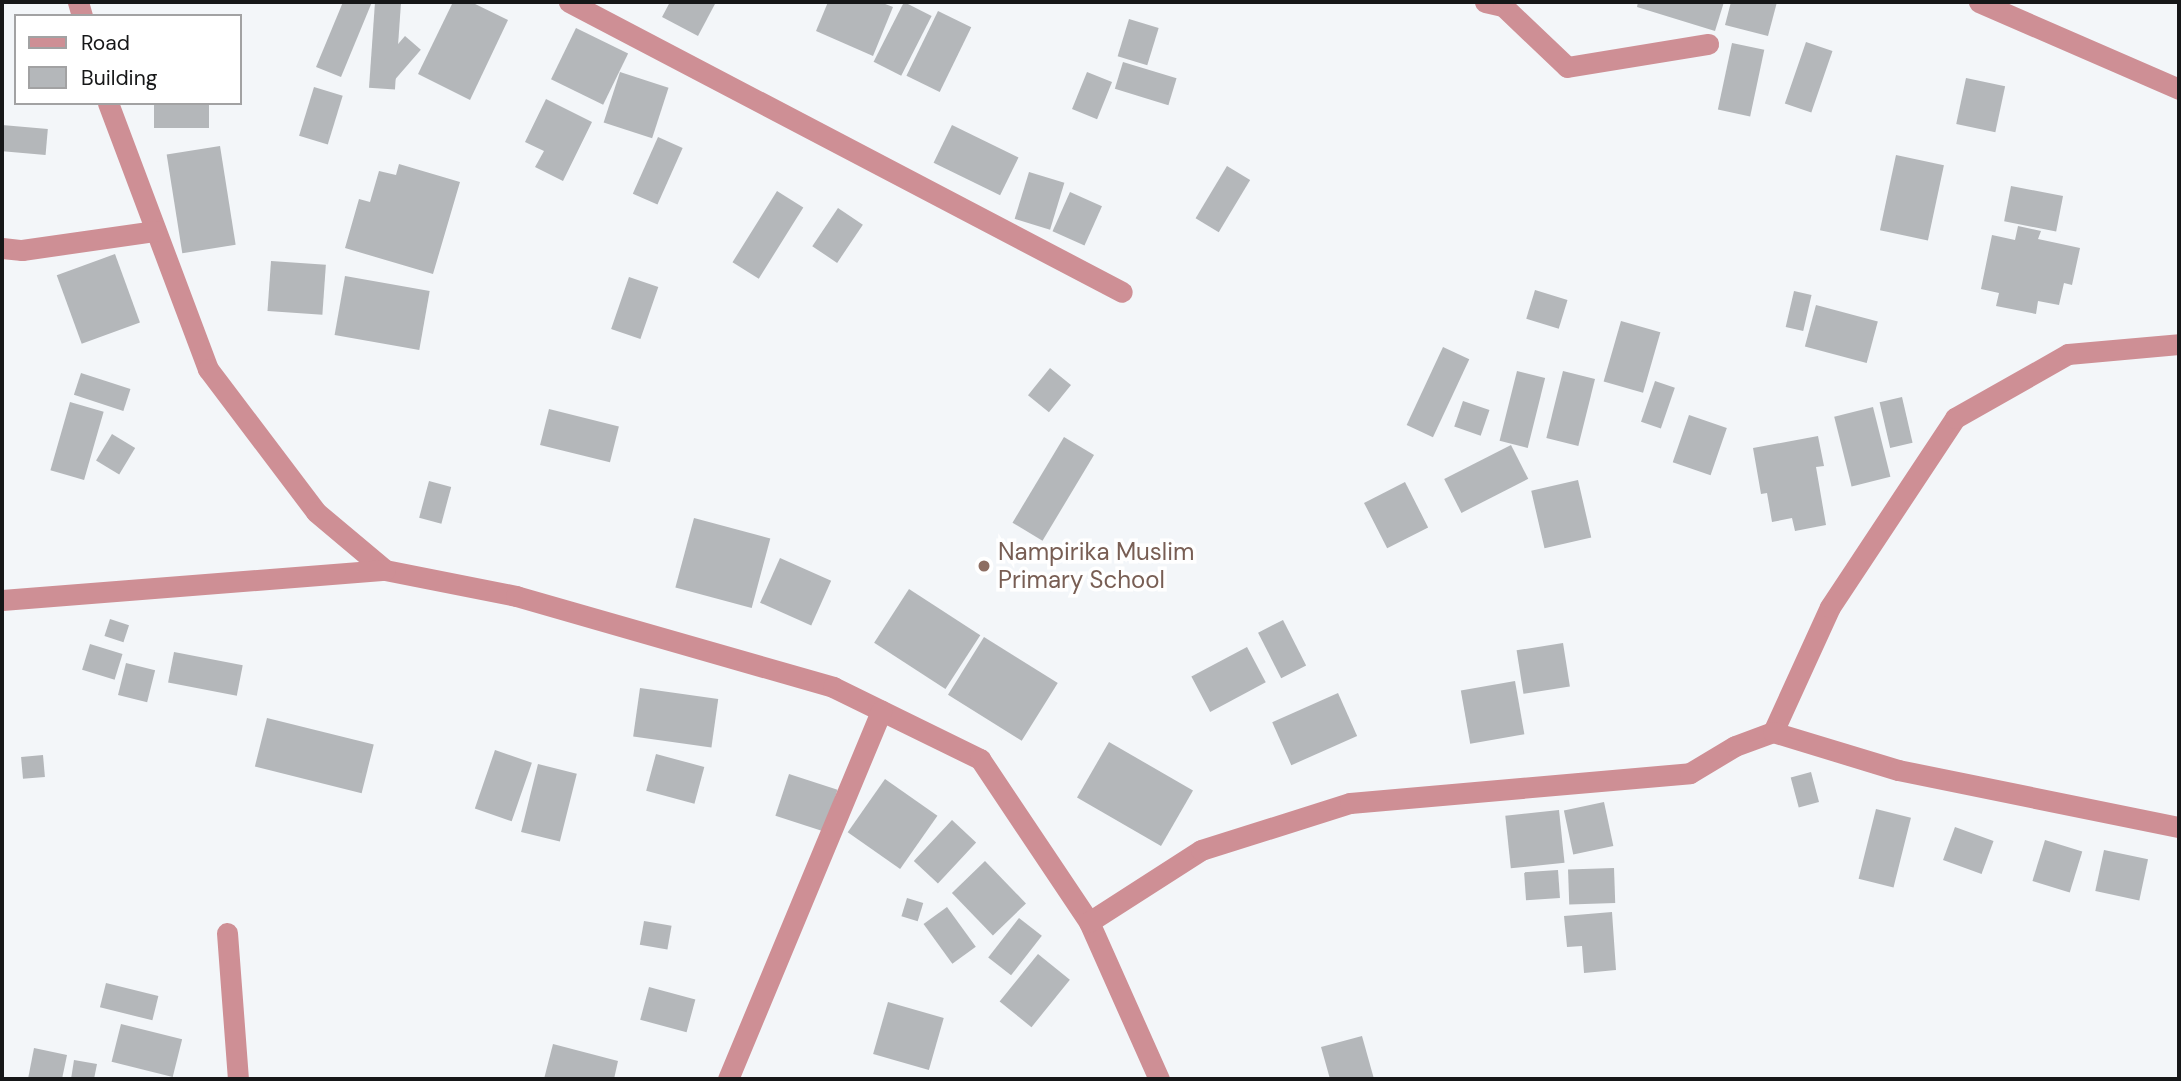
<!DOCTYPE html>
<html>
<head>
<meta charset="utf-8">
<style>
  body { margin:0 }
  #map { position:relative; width:2181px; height:1081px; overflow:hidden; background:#f3f6f9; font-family:"DM Sans",sans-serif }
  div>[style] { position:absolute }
  .building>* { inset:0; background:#b4b7ba; transform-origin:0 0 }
  .street>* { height:21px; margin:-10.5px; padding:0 10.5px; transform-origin:10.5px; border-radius:10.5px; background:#ce8f95 }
  .dots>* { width:19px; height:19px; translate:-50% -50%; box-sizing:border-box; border:4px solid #fff; border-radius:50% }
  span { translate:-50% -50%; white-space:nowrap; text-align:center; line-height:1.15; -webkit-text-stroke:7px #fff; paint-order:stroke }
  .education-label { font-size:24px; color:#785e54 }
  .left { translate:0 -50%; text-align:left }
  .frame { position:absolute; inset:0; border:4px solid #161718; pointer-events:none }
  .legend { position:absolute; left:14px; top:14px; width:228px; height:91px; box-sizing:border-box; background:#fff; border:2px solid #a2a2a3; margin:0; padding:9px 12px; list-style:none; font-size:21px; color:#161718 }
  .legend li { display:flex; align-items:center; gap:14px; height:35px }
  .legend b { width:35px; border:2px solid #a2a2a3 }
</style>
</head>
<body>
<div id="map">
  <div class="building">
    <div style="clip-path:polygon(343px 2px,372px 2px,341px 77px,316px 67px)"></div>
    <div style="left:375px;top:2px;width:26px;height:86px;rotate:4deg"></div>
    <div style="clip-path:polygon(453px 2px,471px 2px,508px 20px,470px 100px,418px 74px)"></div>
    <div style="clip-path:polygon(670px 2px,716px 2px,698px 36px,662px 17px)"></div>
    <div style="clip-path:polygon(828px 2px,880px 2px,893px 7px,873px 56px,816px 31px)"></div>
    <div style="left:904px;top:2px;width:31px;height:67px;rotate:27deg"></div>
    <div style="clip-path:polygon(1638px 2px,1724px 2px,1715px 31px,1637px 7px)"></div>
    <div style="clip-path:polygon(1731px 2px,1777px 2px,1768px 36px,1725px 25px)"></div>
    <div style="left:938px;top:11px;width:37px;height:72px;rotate:26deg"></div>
    <div style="left:1129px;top:19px;width:31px;height:39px;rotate:17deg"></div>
    <div style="left:576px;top:28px;width:58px;height:57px;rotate:26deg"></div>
    <div style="left:405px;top:36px;width:21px;height:45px;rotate:41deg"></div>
    <div style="left:1806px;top:42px;width:28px;height:65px;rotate:19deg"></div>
    <div style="left:1732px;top:43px;width:33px;height:68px;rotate:12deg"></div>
    <div style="left:1123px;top:62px;width:56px;height:28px;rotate:17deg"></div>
    <div style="left:620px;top:72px;width:51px;height:53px;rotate:18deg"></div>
    <div style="left:1087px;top:72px;width:27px;height:40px;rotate:22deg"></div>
    <div style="left:1966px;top:78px;width:40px;height:47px;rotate:12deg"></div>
    <div style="left:314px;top:87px;width:30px;height:51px;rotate:17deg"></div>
    <div style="clip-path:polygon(546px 99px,592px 122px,563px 181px,535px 167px,544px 151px,525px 142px)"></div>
    <div style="left:154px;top:103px;width:55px;height:25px"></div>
    <div style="left:2px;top:125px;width:46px;height:26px;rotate:5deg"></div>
    <div style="left:952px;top:125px;width:74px;height:42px;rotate:26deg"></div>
    <div style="left:658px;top:137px;width:27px;height:62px;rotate:24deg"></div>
    <div style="left:220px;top:146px;width:100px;height:54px;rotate:81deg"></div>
    <div style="left:1896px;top:155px;width:49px;height:77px;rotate:12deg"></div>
    <div style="clip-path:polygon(399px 164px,460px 182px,433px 274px,345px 248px,359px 199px,370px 202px,379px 171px,396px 175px)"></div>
    <div style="left:1227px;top:166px;width:27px;height:61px;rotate:31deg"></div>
    <div style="left:1029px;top:172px;width:37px;height:49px;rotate:17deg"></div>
    <div style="left:2011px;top:186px;width:53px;height:36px;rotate:11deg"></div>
    <div style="left:777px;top:191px;width:31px;height:84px;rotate:32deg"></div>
    <div style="left:1070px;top:192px;width:35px;height:43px;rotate:24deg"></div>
    <div style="left:838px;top:208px;width:30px;height:46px;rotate:34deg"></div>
    <div style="clip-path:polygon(2018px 226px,2041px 231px,2038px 239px,2080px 248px,2072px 285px,2064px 283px,2059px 305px,2038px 301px,2036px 314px,1996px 306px,1999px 293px,1981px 289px,1992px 235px,2015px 240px)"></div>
    <div style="left:115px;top:254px;width:73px;height:62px;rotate:70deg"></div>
    <div style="left:271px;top:261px;width:55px;height:50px;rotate:4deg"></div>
    <div style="left:345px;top:276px;width:86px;height:60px;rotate:10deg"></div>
    <div style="left:629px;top:277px;width:31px;height:55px;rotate:19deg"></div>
    <div style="left:1535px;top:290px;width:34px;height:30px;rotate:17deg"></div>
    <div style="left:1794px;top:291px;width:18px;height:37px;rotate:13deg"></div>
    <div style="left:1816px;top:305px;width:64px;height:43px;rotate:15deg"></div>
    <div style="left:1621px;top:321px;width:41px;height:63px;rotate:16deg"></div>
    <div style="left:1443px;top:347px;width:29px;height:86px;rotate:25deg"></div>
    <div style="left:1050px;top:368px;width:27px;height:35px;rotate:39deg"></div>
    <div style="left:1517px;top:371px;width:29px;height:72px;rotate:14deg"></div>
    <div style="left:1563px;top:371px;width:33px;height:69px;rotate:14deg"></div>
    <div style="left:81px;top:373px;width:52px;height:23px;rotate:18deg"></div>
    <div style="left:1655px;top:381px;width:21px;height:43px;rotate:19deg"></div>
    <div style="left:1902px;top:397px;width:47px;height:23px;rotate:77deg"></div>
    <div style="left:1463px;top:401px;width:28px;height:27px;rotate:19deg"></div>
    <div style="left:70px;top:402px;width:35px;height:71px;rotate:16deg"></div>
    <div style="left:1873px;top:407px;width:72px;height:40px;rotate:76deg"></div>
    <div style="left:549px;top:409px;width:72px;height:37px;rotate:14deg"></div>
    <div style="left:1689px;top:415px;width:40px;height:50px;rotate:19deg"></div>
    <div style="left:112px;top:434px;width:27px;height:31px;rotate:31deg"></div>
    <div style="clip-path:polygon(1818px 436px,1824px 466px,1816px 467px,1826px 525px,1795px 531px,1792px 518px,1772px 522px,1767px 493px,1761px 494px,1753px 448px)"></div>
    <div style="left:1064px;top:437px;width:35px;height:100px;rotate:31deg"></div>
    <div style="left:1511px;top:445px;width:38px;height:75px;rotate:63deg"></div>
    <div style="left:1578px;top:480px;width:59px;height:48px;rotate:77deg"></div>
    <div style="left:429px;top:481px;width:23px;height:38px;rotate:15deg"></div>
    <div style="left:1405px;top:482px;width:51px;height:46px;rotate:63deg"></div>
    <div style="left:694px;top:518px;width:79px;height:72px;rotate:15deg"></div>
    <div style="left:780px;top:558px;width:56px;height:49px;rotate:24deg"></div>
    <div style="left:909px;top:589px;width:85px;height:64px;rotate:33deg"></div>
    <div style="left:110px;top:619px;width:20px;height:18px;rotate:18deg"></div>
    <div style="left:1283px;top:620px;width:51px;height:28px;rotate:63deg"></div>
    <div style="left:984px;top:637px;width:87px;height:68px;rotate:32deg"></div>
    <div style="left:1563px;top:643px;width:44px;height:47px;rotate:81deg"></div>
    <div style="left:90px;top:644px;width:34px;height:27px;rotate:17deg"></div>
    <div style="left:1247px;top:647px;width:40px;height:63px;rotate:62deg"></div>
    <div style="left:174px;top:652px;width:70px;height:31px;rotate:11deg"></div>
    <div style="left:126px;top:663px;width:30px;height:33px;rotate:14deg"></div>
    <div style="left:1515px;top:681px;width:54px;height:55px;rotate:80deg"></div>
    <div style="left:640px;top:688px;width:79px;height:49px;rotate:8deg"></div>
    <div style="left:1338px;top:693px;width:47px;height:72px;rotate:66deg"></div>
    <div style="left:267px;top:718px;width:110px;height:50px;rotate:14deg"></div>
    <div style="left:1109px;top:742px;width:97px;height:64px;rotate:30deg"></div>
    <div style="left:495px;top:750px;width:39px;height:62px;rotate:19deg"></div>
    <div style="left:656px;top:754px;width:50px;height:38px;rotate:15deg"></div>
    <div style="left:43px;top:755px;width:22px;height:22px;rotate:85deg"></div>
    <div style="left:538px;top:764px;width:40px;height:70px;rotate:14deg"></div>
    <div style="left:1811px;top:772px;width:31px;height:21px;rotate:75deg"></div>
    <div style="left:789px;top:774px;width:51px;height:44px;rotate:18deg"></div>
    <div style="left:885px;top:779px;width:64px;height:65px;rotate:35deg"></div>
    <div style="left:1604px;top:802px;width:45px;height:41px;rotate:78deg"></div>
    <div style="left:1876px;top:809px;width:36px;height:72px;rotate:14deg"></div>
    <div style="left:1559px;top:810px;width:53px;height:54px;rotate:84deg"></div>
    <div style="left:952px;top:820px;width:33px;height:56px;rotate:43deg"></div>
    <div style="left:1955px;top:827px;width:41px;height:35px;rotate:20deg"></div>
    <div style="left:2045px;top:840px;width:39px;height:43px;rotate:17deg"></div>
    <div style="left:2104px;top:850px;width:45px;height:42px;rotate:12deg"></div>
    <div style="left:985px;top:861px;width:59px;height:46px;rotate:46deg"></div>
    <div style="left:1614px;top:868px;width:35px;height:46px;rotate:88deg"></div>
    <div style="left:1558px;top:870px;width:28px;height:34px;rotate:86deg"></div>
    <div style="left:907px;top:898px;width:17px;height:19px;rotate:17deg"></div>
    <div style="left:947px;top:907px;width:49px;height:29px;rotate:54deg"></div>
    <div style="clip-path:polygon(1612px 912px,1616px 970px,1584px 973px,1582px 946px,1567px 947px,1564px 916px)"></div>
    <div style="left:1019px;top:918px;width:29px;height:50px;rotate:38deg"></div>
    <div style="left:644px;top:921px;width:28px;height:24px;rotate:10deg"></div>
    <div style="left:1038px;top:954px;width:41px;height:61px;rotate:39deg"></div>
    <div style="left:106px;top:983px;width:54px;height:25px;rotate:14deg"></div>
    <div style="left:649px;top:987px;width:48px;height:34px;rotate:15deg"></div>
    <div style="left:888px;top:1002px;width:58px;height:54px;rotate:16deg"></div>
    <div style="left:121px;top:1024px;width:63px;height:39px;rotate:14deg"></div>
    <div style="clip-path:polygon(1362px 1036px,1374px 1079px,1330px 1079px,1321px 1047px)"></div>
    <div style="clip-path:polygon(553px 1044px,618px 1061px,614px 1079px,544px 1079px)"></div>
    <div style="clip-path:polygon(34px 1048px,67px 1055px,62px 1079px,28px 1079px)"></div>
    <div style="clip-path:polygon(74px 1060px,97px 1064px,94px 1079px,71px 1079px)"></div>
  </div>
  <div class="street">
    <div style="left:78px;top:2px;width:15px;rotate:74deg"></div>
    <div style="left:569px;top:2px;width:624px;rotate:27.67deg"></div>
    <div style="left:1485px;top:2px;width:18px;rotate:13deg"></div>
    <div style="left:1503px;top:6px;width:88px;rotate:43.6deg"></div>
    <div style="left:1567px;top:67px;width:143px;rotate:-9.3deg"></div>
    <div style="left:1979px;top:2px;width:218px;rotate:23.5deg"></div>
    <div style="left:108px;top:103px;width:284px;rotate:69.4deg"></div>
    <div style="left:208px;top:369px;width:179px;rotate:52.9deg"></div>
    <div style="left:316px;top:512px;width:90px;rotate:40deg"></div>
    <div style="left:385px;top:570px;width:134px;rotate:11.2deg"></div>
    <div style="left:516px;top:596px;width:330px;rotate:16deg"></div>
    <div style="left:833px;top:687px;width:164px;rotate:26.1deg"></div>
    <div style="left:980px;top:759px;width:196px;rotate:56.2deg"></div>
    <div style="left:1089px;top:922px;width:172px;rotate:66deg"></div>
    <div style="left:2px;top:248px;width:20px;rotate:6deg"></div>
    <div style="left:22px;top:250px;width:135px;rotate:-8.1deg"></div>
    <div style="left:2px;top:600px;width:384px;rotate:-4.5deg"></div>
    <div style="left:1773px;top:732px;width:137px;rotate:-65.5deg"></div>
    <div style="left:1830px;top:607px;width:227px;rotate:-56.5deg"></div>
    <div style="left:1955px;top:418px;width:130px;rotate:-29.5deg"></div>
    <div style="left:2068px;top:354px;width:111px;rotate:-5.1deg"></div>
    <div style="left:1089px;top:922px;width:133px;rotate:-32.7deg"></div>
    <div style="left:1201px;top:850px;width:156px;rotate:-17.5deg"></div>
    <div style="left:1350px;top:803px;width:341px;rotate:-5deg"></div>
    <div style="left:1690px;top:773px;width:52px;rotate:-31deg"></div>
    <div style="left:1735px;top:746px;width:40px;rotate:-20.2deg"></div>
    <div style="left:1773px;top:732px;width:131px;rotate:16.9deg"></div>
    <div style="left:1898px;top:770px;width:287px;rotate:11.5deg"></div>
    <div style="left:227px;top:933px;width:146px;rotate:85.7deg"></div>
    <div style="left:728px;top:1079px;width:399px;rotate:-67.4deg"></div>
  </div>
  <div class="dots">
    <div style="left:984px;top:566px;background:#8d6e63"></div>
  </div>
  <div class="education-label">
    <span class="left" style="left:998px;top:566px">Nampirika Muslim<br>Primary School</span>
  </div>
  <div class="frame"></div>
  <ul class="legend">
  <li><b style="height:9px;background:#ce8f95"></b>Road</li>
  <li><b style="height:19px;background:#b4b7ba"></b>Building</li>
  </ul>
</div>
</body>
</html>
